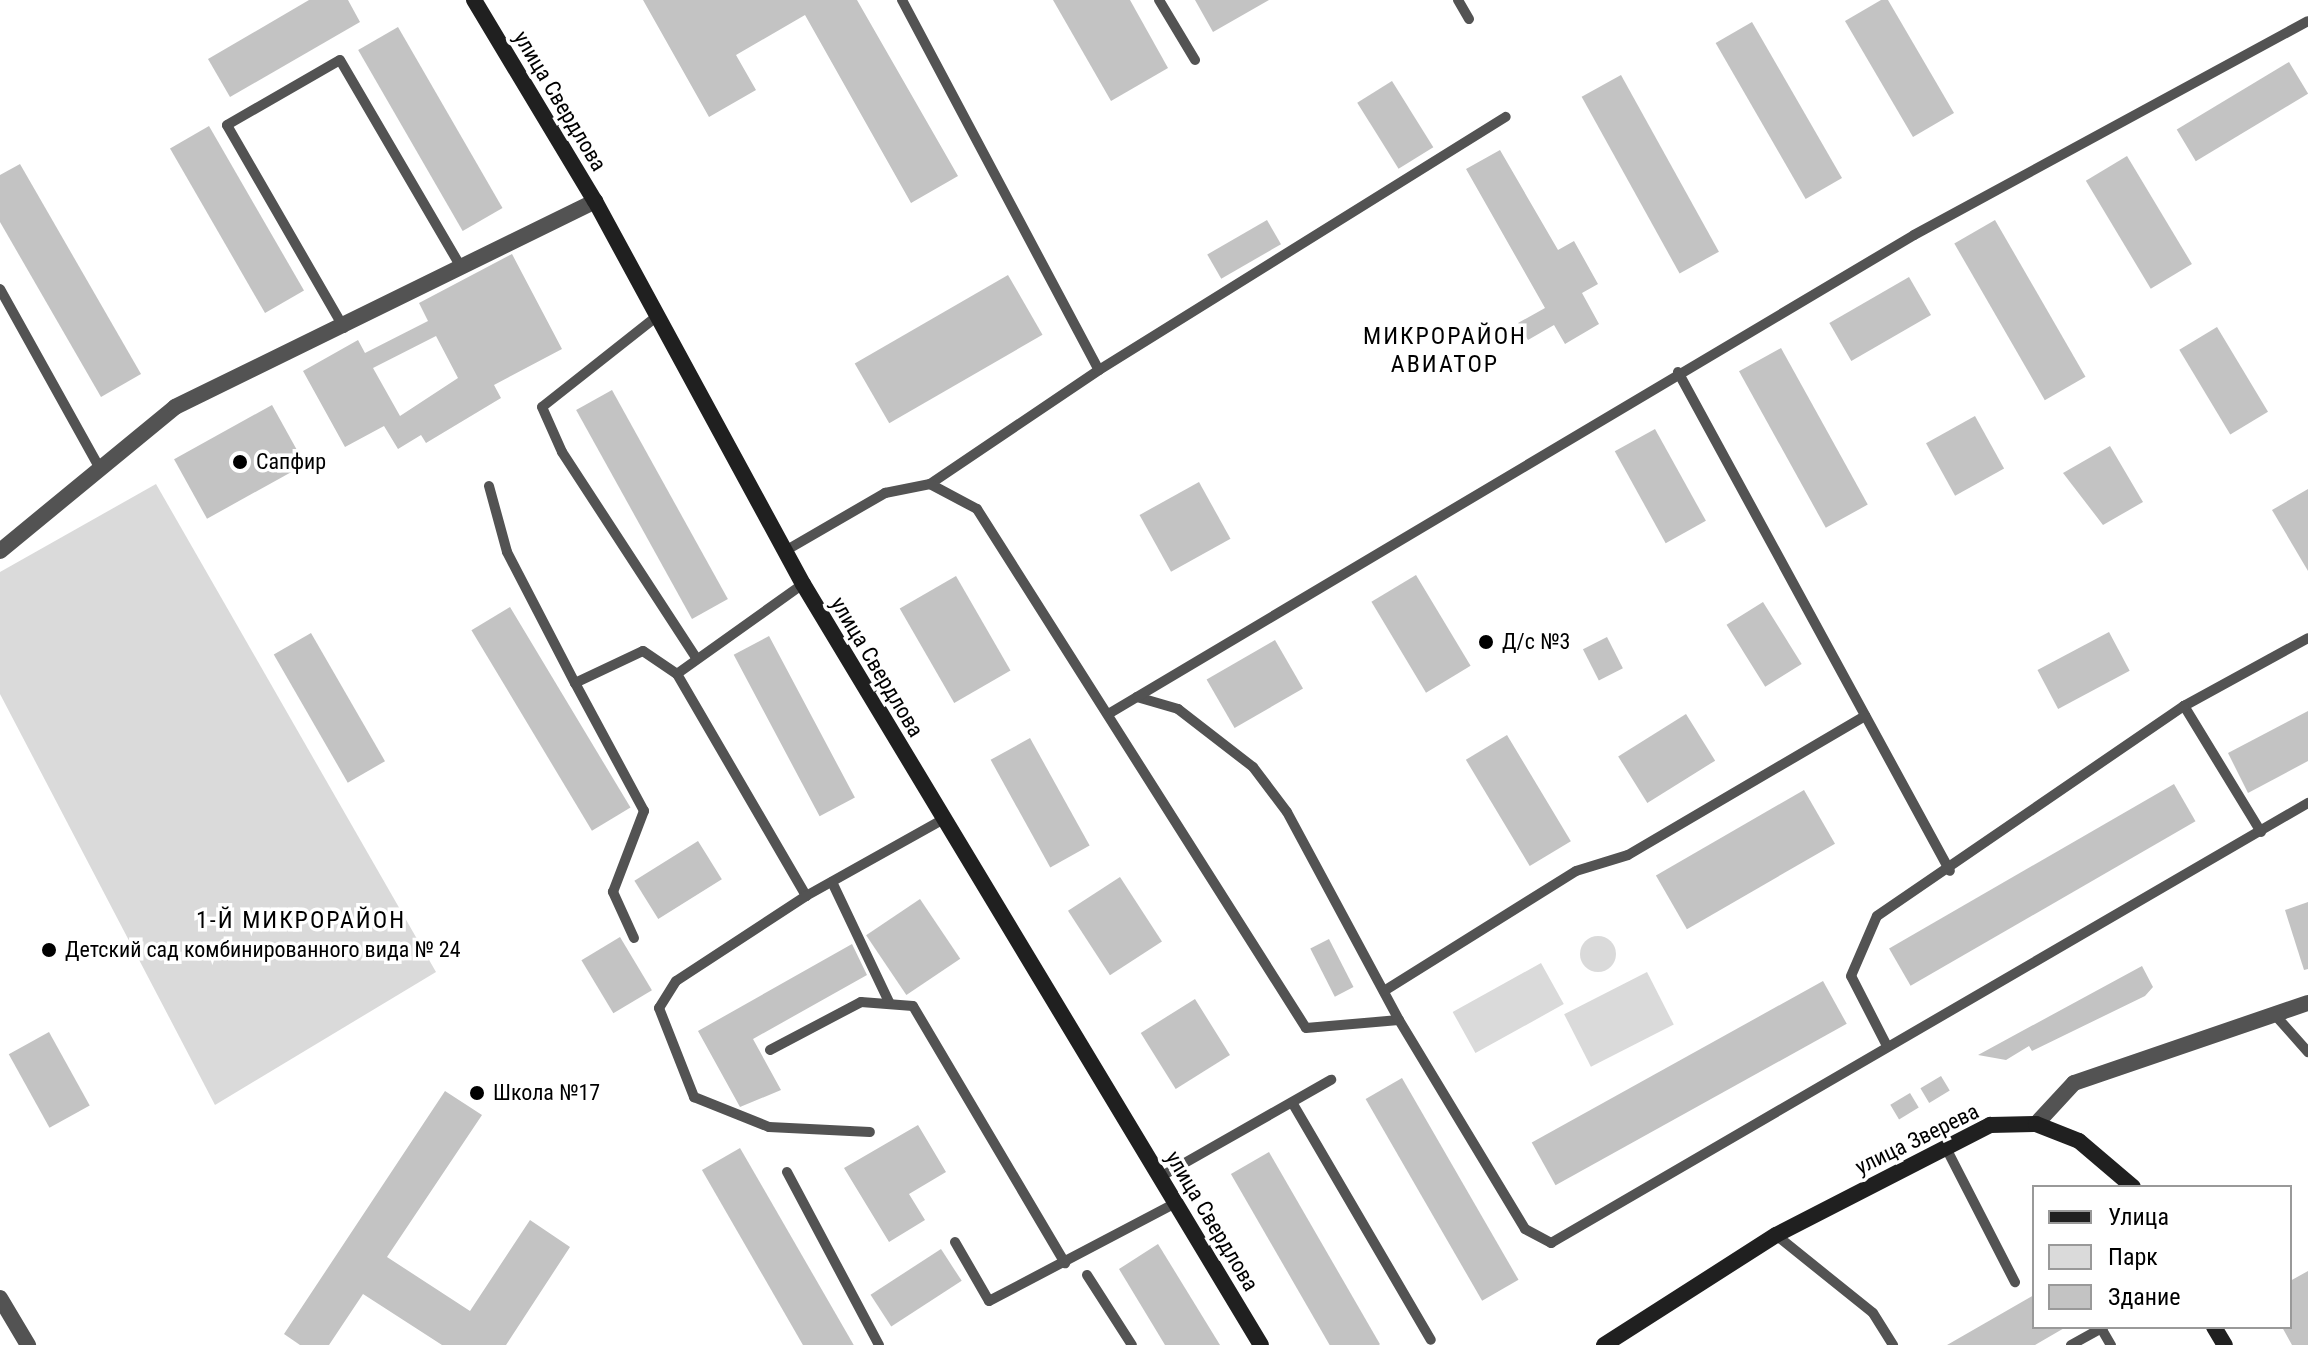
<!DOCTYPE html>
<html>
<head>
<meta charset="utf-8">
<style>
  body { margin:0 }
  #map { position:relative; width:2308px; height:1345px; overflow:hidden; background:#fff; font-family:"Roboto Condensed",sans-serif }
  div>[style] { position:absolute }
  .green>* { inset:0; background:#dadada; transform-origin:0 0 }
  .round { border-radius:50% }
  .building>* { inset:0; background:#c3c3c3; transform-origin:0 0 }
  .lane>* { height:10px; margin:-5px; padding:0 5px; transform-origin:5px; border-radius:5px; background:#535353 }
  .street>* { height:16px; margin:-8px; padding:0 8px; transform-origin:8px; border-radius:8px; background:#535353 }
  .secondary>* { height:16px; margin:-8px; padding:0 8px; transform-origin:8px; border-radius:8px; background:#202020 }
  .dots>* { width:22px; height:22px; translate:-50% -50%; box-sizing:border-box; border:4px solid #fff; border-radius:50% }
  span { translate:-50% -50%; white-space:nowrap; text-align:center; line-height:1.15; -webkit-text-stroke:7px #fff; paint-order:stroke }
  .street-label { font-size:22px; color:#000 }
  .poi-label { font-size:22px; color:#000 }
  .left { translate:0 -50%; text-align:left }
  .neighbourhood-label { font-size:24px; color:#000; letter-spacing:2px }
  .legend { position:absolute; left:2032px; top:1185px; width:260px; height:144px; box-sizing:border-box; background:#fff; border:2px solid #999; margin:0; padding:10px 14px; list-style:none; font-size:24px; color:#000 }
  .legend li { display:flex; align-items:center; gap:16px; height:40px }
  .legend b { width:40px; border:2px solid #999 }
</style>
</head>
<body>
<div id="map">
  <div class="green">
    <div style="clip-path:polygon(156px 484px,436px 972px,215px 1105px,0 694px,0 572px)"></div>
    <div class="round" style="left:1580px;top:936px;width:36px;height:36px"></div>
    <div style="left:1541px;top:963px;width:47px;height:101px;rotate:61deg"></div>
    <div style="left:1647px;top:972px;width:59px;height:93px;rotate:63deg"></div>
  </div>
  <div class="building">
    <div style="clip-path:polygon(309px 0,348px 0,360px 22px,230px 97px,208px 59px)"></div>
    <div style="clip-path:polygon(643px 0,857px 0,958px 176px,911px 203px,805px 15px,736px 55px,756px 90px,709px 117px)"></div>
    <div style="clip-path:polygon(1053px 0,1130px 0,1168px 68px,1111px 101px)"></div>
    <div style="clip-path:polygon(1195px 0,1269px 0,1213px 32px)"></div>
    <div style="clip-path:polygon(1881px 0,1888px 0,1954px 113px,1913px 137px,1845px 21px)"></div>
    <div style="left:1752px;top:22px;width:180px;height:42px;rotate:60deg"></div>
    <div style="left:398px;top:27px;width:209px;height:46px;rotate:60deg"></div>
    <div style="left:2289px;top:62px;width:37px;height:131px;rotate:59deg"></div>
    <div style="left:1621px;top:75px;width:202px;height:45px;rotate:61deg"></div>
    <div style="left:1392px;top:81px;width:78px;height:41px;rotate:58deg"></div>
    <div style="left:209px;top:126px;width:190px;height:45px;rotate:60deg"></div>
    <div style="clip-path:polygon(1500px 150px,1558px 250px,1574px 241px,1598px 284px,1582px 293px,1599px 324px,1565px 344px,1554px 325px,1528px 340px,1518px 323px,1545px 308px,1466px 169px)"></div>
    <div style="left:2127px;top:156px;width:126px;height:48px;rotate:59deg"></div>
    <div style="clip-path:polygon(20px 164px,141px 374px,101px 397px,0 222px,0 175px)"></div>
    <div style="left:1267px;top:220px;width:28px;height:69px;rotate:60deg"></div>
    <div style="left:1995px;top:220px;width:181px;height:47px;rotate:60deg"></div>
    <div style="clip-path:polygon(evenodd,512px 254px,562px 349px,494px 385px,501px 398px,426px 443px,421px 435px,398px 449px,384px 426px,345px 447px,303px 371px,358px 340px,365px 353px,428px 321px,419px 303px,512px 254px,436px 336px,458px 378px,400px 416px,373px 368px,436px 336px)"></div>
    <div style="left:1008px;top:275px;width:69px;height:177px;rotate:60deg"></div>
    <div style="left:1909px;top:277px;width:44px;height:92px;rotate:60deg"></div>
    <div style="left:2217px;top:327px;width:99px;height:44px;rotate:59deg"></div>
    <div style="left:1781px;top:348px;width:179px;height:48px;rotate:61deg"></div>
    <div style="left:612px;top:390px;width:239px;height:41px;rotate:61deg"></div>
    <div style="left:272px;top:405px;width:68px;height:112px;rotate:61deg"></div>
    <div style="left:1975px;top:416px;width:60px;height:56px;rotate:61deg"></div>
    <div style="left:1655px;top:429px;width:105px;height:46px;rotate:61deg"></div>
    <div style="clip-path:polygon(2110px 446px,2143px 502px,2103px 525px,2063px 473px)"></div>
    <div style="left:1199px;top:482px;width:65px;height:68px;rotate:61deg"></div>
    <div style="clip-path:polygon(2308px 489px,2308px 571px,2272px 510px)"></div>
    <div style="left:1416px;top:575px;width:106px;height:52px;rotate:59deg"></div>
    <div style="left:956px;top:576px;width:109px;height:65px;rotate:60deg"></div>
    <div style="left:1763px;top:602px;width:73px;height:43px;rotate:58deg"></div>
    <div style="left:510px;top:607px;width:234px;height:45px;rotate:59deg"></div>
    <div style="left:2109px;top:632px;width:44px;height:81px;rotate:62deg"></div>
    <div style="left:311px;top:633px;width:148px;height:43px;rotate:60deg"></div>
    <div style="left:769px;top:636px;width:183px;height:40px;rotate:62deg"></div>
    <div style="left:1607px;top:637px;width:35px;height:27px;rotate:63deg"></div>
    <div style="left:1275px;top:640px;width:56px;height:79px;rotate:60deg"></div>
    <div style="clip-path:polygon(2308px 711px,2308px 761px,2248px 793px,2228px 753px)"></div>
    <div style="left:1686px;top:714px;width:55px;height:80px;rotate:58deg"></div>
    <div style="left:1507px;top:735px;width:124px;height:48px;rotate:59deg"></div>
    <div style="left:1030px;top:738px;width:123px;height:45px;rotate:61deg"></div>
    <div style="left:2174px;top:784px;width:43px;height:329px;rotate:60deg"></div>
    <div style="left:1804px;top:790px;width:62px;height:171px;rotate:60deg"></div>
    <div style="left:698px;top:841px;width:45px;height:75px;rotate:58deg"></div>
    <div style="left:1120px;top:877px;width:77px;height:62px;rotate:57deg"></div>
    <div style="left:920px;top:899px;width:72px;height:65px;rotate:56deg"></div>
    <div style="clip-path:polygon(2308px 902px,2308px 969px,2304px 970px,2285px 910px)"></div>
    <div style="left:620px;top:937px;width:62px;height:45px;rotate:59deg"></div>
    <div style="left:1329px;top:939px;width:54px;height:21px;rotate:63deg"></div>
    <div style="clip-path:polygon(852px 944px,867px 975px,753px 1039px,781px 1090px,740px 1107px,698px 1031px)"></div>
    <div style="clip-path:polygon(2142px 966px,2153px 987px,2145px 996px,2032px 1051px,2029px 1046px,2006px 1060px,1978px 1055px)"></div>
    <div style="left:1823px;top:981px;width:49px;height:333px;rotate:61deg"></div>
    <div style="left:1195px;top:999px;width:66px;height:64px;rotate:58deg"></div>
    <div style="left:49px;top:1032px;width:84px;height:46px;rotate:61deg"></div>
    <div style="left:1941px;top:1076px;width:17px;height:24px;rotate:59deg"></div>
    <div style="left:1402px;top:1078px;width:233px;height:42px;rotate:60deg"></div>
    <div style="clip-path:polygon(445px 1091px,482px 1115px,387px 1257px,470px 1311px,530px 1220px,570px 1247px,506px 1345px,442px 1345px,363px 1294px,329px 1345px,300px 1345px,284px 1334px)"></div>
    <div style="left:1910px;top:1093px;width:17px;height:23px;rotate:59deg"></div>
    <div style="clip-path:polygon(918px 1125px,946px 1172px,909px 1194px,925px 1220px,889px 1242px,844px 1168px)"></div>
    <div style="left:740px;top:1148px;width:229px;height:44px;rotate:60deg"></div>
    <div style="left:1269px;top:1152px;width:222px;height:44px;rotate:60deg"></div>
    <div style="clip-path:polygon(1158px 1244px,1220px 1345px,1165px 1345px,1119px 1269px)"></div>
    <div style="left:941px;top:1249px;width:38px;height:84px;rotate:57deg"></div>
    <div style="clip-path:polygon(2308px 1271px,2308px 1345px,2292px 1345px,2282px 1327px,2290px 1327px,2290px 1281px)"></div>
    <div style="clip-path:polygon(2034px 1295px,2034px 1327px,2066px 1327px,2035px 1345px,1947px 1345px)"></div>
  </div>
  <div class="lane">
    <div style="left:902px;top:0;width:419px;rotate:62deg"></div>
    <div style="left:1099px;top:370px;width:204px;rotate:146deg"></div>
    <div style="left:1159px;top:0;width:70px;rotate:59deg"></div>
    <div style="left:1458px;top:0;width:22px;rotate:60deg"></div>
    <div style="left:0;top:289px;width:206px;rotate:60.9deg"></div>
    <div style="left:656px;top:317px;width:145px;rotate:141.7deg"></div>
    <div style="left:542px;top:407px;width:49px;rotate:66deg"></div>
    <div style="left:562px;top:452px;width:247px;rotate:56.9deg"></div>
    <div style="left:344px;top:328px;width:234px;rotate:-120deg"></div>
    <div style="left:227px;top:125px;width:130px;rotate:-29.9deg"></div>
    <div style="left:340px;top:60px;width:242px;rotate:59.7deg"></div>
    <div style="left:1099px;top:370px;width:479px;rotate:-31.9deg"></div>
    <div style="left:1678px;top:372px;width:568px;rotate:61.41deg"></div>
    <div style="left:489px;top:486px;width:68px;rotate:74.7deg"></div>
    <div style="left:507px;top:552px;width:148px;rotate:62.6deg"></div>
    <div style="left:785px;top:551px;width:116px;rotate:-30.1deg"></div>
    <div style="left:885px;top:493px;width:46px;rotate:-11.3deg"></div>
    <div style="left:930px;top:484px;width:53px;rotate:28deg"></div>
    <div style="left:977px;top:509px;width:614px;rotate:57.63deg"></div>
    <div style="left:1306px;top:1028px;width:93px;rotate:-4.9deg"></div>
    <div style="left:1399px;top:1020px;width:244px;rotate:58.9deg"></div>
    <div style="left:1525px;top:1229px;width:30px;rotate:28deg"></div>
    <div style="left:1551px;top:1243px;width:876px;rotate:-30.17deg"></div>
    <div style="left:803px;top:584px;width:155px;rotate:144.5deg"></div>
    <div style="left:677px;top:674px;width:257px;rotate:59.8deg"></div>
    <div style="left:806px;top:896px;width:156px;rotate:-29.2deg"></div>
    <div style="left:1137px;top:697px;width:43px;rotate:16.3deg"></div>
    <div style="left:1178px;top:709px;width:95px;rotate:37.7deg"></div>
    <div style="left:1253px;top:767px;width:56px;rotate:52.9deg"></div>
    <div style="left:1287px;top:812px;width:236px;rotate:61.7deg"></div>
    <div style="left:1110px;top:713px;width:935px;rotate:-30.73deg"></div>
    <div style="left:1914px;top:235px;width:448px;rotate:-28.5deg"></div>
    <div style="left:2261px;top:832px;width:148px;rotate:-121.4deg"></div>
    <div style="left:2184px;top:706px;width:141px;rotate:-28.7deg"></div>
    <div style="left:832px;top:882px;width:135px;rotate:64.6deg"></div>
    <div style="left:806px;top:896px;width:155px;rotate:146.8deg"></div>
    <div style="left:676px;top:981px;width:32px;rotate:122deg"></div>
    <div style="left:659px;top:1008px;width:96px;rotate:68.5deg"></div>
    <div style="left:694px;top:1097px;width:81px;rotate:21.8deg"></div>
    <div style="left:769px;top:1127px;width:101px;rotate:2.8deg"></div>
    <div style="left:634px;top:938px;width:51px;rotate:-114.5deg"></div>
    <div style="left:613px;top:892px;width:87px;rotate:-69.1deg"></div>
    <div style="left:644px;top:811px;width:145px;rotate:-118.3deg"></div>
    <div style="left:575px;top:683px;width:75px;rotate:-25.2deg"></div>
    <div style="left:643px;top:651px;width:41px;rotate:34.1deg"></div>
    <div style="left:1384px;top:991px;width:226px;rotate:-32deg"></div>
    <div style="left:1576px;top:871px;width:54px;rotate:-17.1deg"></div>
    <div style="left:1628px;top:855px;width:275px;rotate:-30.4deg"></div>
    <div style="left:2275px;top:1015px;width:50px;rotate:48.3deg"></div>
    <div style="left:1886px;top:1044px;width:76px;rotate:-117.2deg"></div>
    <div style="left:1851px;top:976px;width:65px;rotate:-66.6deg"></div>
    <div style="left:1877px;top:916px;width:372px;rotate:-34.4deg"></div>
    <div style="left:770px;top:1050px;width:103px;rotate:-27.8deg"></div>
    <div style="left:861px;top:1002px;width:52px;rotate:4.4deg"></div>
    <div style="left:913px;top:1006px;width:299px;rotate:59.4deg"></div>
    <div style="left:1293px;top:1104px;width:273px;rotate:59.7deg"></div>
    <div style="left:1946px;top:1148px;width:151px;rotate:62.8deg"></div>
    <div style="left:787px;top:1172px;width:196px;rotate:62deg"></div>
    <div style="left:1160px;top:1177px;width:197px;rotate:-29.6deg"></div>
    <div style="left:1776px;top:1235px;width:124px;rotate:38.8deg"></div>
    <div style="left:1873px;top:1313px;width:38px;rotate:58deg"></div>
    <div style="left:955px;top:1242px;width:68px;rotate:60deg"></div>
    <div style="left:989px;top:1301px;width:211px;rotate:-27.7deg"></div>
    <div style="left:1087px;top:1275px;width:83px;rotate:57.3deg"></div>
    <div style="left:2101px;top:1328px;width:20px;rotate:60deg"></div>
    <div style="left:2071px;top:1345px;width:37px;rotate:-29deg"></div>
  </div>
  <div class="street">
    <div style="left:0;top:551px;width:227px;rotate:-39.4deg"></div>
    <div style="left:175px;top:407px;width:468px;rotate:-26.1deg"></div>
    <div style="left:2036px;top:1124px;width:56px;rotate:-47.2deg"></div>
    <div style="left:2074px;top:1083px;width:247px;rotate:-18.9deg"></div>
    <div style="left:0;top:1298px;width:55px;rotate:59.2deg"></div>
  </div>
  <div class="secondary">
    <div style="left:474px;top:0;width:235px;rotate:59deg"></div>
    <div style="left:595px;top:201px;width:436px;rotate:61.5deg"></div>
    <div style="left:803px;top:584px;width:888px;rotate:58.96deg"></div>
    <div style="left:2214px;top:1327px;width:21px;rotate:59deg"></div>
    <div style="left:1604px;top:1345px;width:204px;rotate:-32.6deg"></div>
    <div style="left:1776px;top:1235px;width:241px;rotate:-27.2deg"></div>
    <div style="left:1990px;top:1125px;width:46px;rotate:-1.2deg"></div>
    <div style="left:2036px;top:1124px;width:46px;rotate:21.6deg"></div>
    <div style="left:2079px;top:1141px;width:71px;rotate:40.4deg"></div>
  </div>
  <div class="dots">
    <div style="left:240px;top:462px;background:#000"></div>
    <div style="left:1486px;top:642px;background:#000"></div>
    <div style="left:49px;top:950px;background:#000"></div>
    <div style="left:477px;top:1093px;background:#000"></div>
  </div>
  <div class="street-label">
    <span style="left:560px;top:101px;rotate:59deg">улица Свердлова</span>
    <span style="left:877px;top:667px;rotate:59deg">улица Свердлова</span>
    <span style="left:1917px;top:1139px;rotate:-26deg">улица Зверева</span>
    <span style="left:1212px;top:1221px;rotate:59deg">улица Свердлова</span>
  </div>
  <div class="poi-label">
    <span class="left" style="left:256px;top:462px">Сапфир</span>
    <span class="left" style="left:1502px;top:642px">Д/с №3</span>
    <span class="left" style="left:65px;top:950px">Детский сад комбинированного вида № 24</span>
    <span class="left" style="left:493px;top:1093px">Школа №17</span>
  </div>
  <div class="neighbourhood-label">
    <span style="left:1445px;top:351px">МИКРОРАЙОН<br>АВИАТОР</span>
    <span style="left:301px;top:921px">1-Й МИКРОРАЙОН</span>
  </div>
  <ul class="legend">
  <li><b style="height:10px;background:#202020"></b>Улица</li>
  <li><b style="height:22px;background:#dadada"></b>Парк</li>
  <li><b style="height:22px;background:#c3c3c3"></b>Здание</li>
  </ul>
</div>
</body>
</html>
